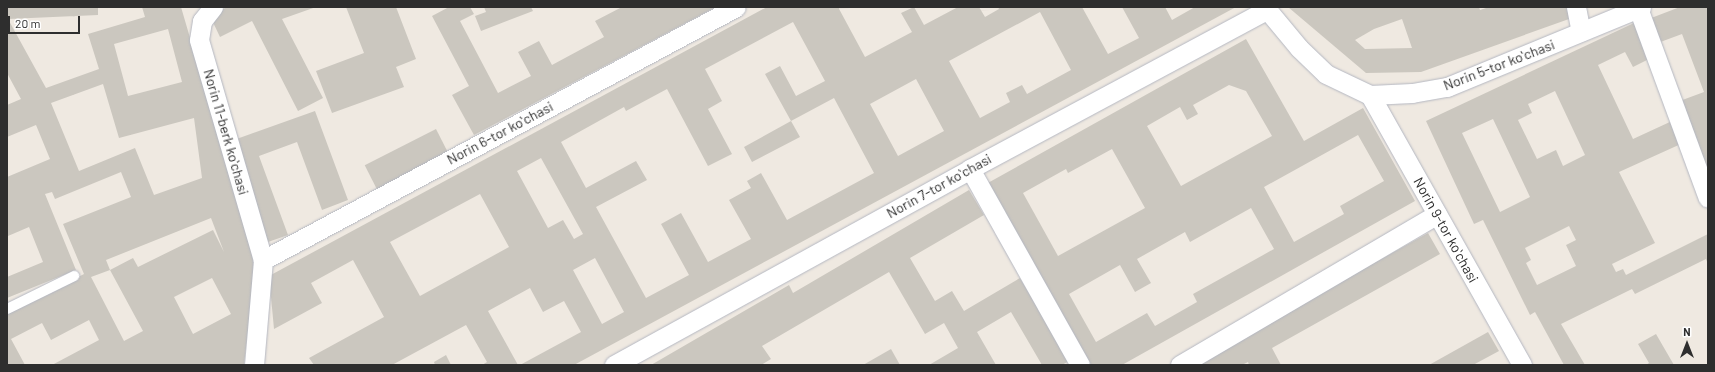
<!DOCTYPE html>
<html>
<head>
<meta charset="utf-8">
<style>
  body { margin:0 }
  #map { position:relative; width:1715px; height:372px; overflow:hidden; background:#efe9e1; font-family:Barlow,sans-serif }
  div>[style] { position:absolute }
  .building>* { inset:0; background:#cbc7bf; transform-origin:0 0 }
  .roads { filter:drop-shadow(0 0 1px #b4b7c1) drop-shadow(0 0 1px #b4b7c1) }
  .lane>* { height:10px; margin:-5px; padding:0 5px; transform-origin:5px; border-radius:5px; background:#fff }
  .street>* { height:19px; margin:-9.5px; padding:0 9.5px; transform-origin:9.5px; border-radius:9.5px; background:#fff }
  span { translate:-50% -50%; white-space:nowrap; text-align:center; line-height:1.15; -webkit-text-stroke:3px #fff; paint-order:stroke }
  .street-label { font-size:14px; color:#2e2e2e }
  .frame { position:absolute; inset:0; border:8px solid #2e2e2e; pointer-events:none }
  .north { position:absolute; left:1667px; top:324px; width:40px; height:40px; -webkit-text-stroke:3px #fff; paint-order:stroke; rotate:0deg; font-size:11px; font-weight:700; line-height:16px; text-align:center; color:#2e2e2e }
  .north::after { content:''; display:block; margin:auto; width:14px; height:18px; background:#2e2e2e; clip-path:polygon(50% 0,100% 100%,50% 72%,0 100%) }
  .scale { position:absolute; left:8px; top:16px; width:72px; height:18px; box-sizing:border-box; border:2px solid #2e2e2e; border-top:0; padding-left:5px; font-size:12px; line-height:14px; white-space:nowrap; color:#2e2e2e; -webkit-text-stroke:3px #fff; paint-order:stroke }
</style>
</head>
<body>
<div id="map">
  <div class="building">
    <div style="clip-path:polygon(evenodd,7px 7px,98px 7px,98px 15px,8px 19px,46px 88px,99px 69px,88px 34px,145px 17px,142px 7px,181px 7px,250px 243px,255px 271px,244px 365px,52px 365px,99px 340px,89px 320px,51px 340px,42px 323px,11px 339px,25px 365px,7px 365px,7px 314px,84px 274px,63px 224px,131px 197px,121px 172px,55px 199px,52px 192px,45px 194px,76px 270px,7px 298px,7px 277px,43px 262px,29px 227px,8px 236px,7px 177px,50px 159px,36px 125px,7px 137px,7px 105px,21px 99px,7px 73px,7px 7px,168px 29px,182px 82px,128px 96px,114px 44px,168px 29px,7px 7px,103px 84px,119px 138px,194px 118px,202px 178px,154px 195px,135px 148px,79px 171px,51px 103px,103px 84px,7px 7px,211px 218px,224px 252px,213px 230px,138px 267px,133px 258px,110px 270px,143px 331px,124px 341px,91px 277px,110px 270px,106px 260px,211px 218px,7px 7px,212px 278px,231px 314px,193px 334px,174px 297px,212px 278px)"></div>
    <div style="clip-path:polygon(227px 7px,316px 7px,282px 19px,323px 98px,298px 111px,252px 21px,220px 37px,210px 16px)"></div>
    <div style="clip-path:polygon(346px 7px,396px 7px,416px 59px,396px 67px,404px 87px,332px 113px,316px 71px,364px 53px)"></div>
    <div style="clip-path:polygon(449px 7px,470px 7px,474px 14px,460px 21px,498px 93px,531px 76px,518px 52px,539px 41px,552px 65px,604px 37px,595px 21px,622px 7px,716px 7px,474px 135px,452px 95px,469px 86px,432px 16px)"></div>
    <div style="clip-path:polygon(484px 7px,531px 7px,533px 11px,481px 31px,475px 16px,486px 12px)"></div>
    <div style="clip-path:polygon(evenodd,767px 7px,838px 7px,865px 57px,912px 32px,901px 13px,914px 7px,924px 25px,958px 7px,979px 7px,985px 17px,999px 9px,998px 7px,1082px 7px,1108px 54px,1139px 38px,1122px 7px,1165px 7px,1172px 20px,1195px 7px,1236px 7px,574px 365px,520px 365px,581px 332px,564px 301px,543px 312px,530px 288px,488px 311px,518px 365px,482px 365px,487px 362px,466px 325px,392px 365px,314px 365px,309px 358px,384px 317px,353px 260px,311px 283px,322px 303px,274px 329px,269px 276px,767px 7px,1040px 12px,1071px 70px,1027px 94px,1022px 85px,1006px 93px,1010px 102px,980px 118px,949px 61px,1040px 12px,767px 7px,793px 22px,825px 81px,796px 96px,780px 66px,765px 74px,791px 121px,744px 147px,752px 162px,800px 137px,791px 121px,834px 98px,874px 173px,787px 220px,761px 173px,747px 181px,751px 188px,729px 200px,751px 239px,708px 262px,681px 213px,661px 224px,689px 275px,646px 298px,596px 207px,647px 180px,636px 161px,586px 188px,561px 142px,624px 107px,626px 111px,667px 89px,708px 166px,732px 154px,708px 109px,722px 101px,705px 69px,793px 22px,767px 7px,916px 79px,944px 131px,898px 156px,870px 104px,916px 79px,767px 7px,541px 158px,583px 234px,574px 239px,563px 220px,548px 228px,517px 171px,541px 158px,767px 7px,480px 194px,509px 247px,420px 296px,390px 242px,480px 194px,767px 7px,595px 258px,624px 312px,602px 324px,573px 270px,595px 258px)"></div>
    <div style="clip-path:polygon(evenodd,1288px 7px,1479px 7px,1480px 10px,1489px 7px,1567px 7px,1569px 19px,1421px 72px,1366px 73px,1288px 7px,1402px 19px,1412px 48px,1365px 49px,1355px 40px,1374px 29px,1402px 19px)"></div>
    <div style="clip-path:polygon(1680px 7px,1708px 7px,1708px 184px,1677px 102px,1704px 92px,1682px 34px,1655px 44px,1646px 20px)"></div>
    <div style="clip-path:polygon(evenodd,1634px 23px,1651px 58px,1633px 67px,1625px 52px,1598px 65px,1633px 139px,1672px 121px,1683px 143px,1619px 172px,1655px 243px,1612px 264px,1616px 272px,1623px 269px,1626px 275px,1708px 234px,1708px 264px,1706px 259px,1635px 294px,1632px 289px,1561px 324px,1585px 365px,1564px 365px,1535px 312px,1530px 315px,1483px 220px,1474px 224px,1426px 121px,1634px 23px,1555px 91px,1585px 155px,1563px 166px,1556px 150px,1537px 159px,1518px 120px,1532px 113px,1528px 104px,1555px 91px,1634px 23px,1493px 119px,1530px 197px,1500px 212px,1462px 133px,1493px 119px,1634px 23px,1569px 226px,1576px 240px,1566px 245px,1576px 266px,1537px 285px,1526px 263px,1531px 260px,1525px 248px,1569px 226px)"></div>
    <div style="clip-path:polygon(evenodd,1246px 39px,1304px 141px,1363px 108px,1415px 201px,1122px 365px,1088px 365px,986px 184px,1246px 39px,1229px 85px,1246px 91px,1272px 136px,1181px 186px,1147px 126px,1180px 107px,1187px 120px,1198px 114px,1193px 105px,1229px 85px,1246px 39px,1358px 135px,1384px 181px,1340px 206px,1344px 214px,1294px 242px,1264px 187px,1358px 135px,1246px 39px,1112px 149px,1145px 208px,1058px 256px,1023px 193px,1066px 169px,1068px 173px,1112px 149px,1246px 39px,1251px 208px,1274px 249px,1193px 294px,1197px 302px,1155px 326px,1147px 313px,1096px 342px,1069px 294px,1120px 265px,1135px 292px,1151px 283px,1137px 259px,1185px 232px,1190px 242px,1251px 208px)"></div>
    <div style="clip-path:polygon(315px 111px,348px 200px,322px 210px,297px 142px,259px 156px,288px 235px,268px 242px,231px 141px)"></div>
    <div style="left:436px;top:129px;width:28px;height:80px;rotate:63deg"></div>
    <div style="clip-path:polygon(969px 190px,984px 215px,910px 258px,935px 301px,952px 291px,964px 311px,1020px 278px,1069px 361px,1062px 365px,1042px 365px,1011px 312px,977px 332px,996px 365px,929px 365px,958px 348px,944px 323px,925px 334px,889px 272px,762px 346px,771px 359px,761px 365px,651px 365px,789px 285px,793px 293px)"></div>
    <div style="clip-path:polygon(1428px 233px,1440px 254px,1272px 348px,1281px 365px,1249px 365px,1248px 362px,1242px 365px,1191px 365px)"></div>
    <div style="clip-path:polygon(1488px 332px,1499px 351px,1473px 365px,1429px 365px)"></div>
    <div style="clip-path:polygon(1656px 334px,1667px 353px,1674px 365px,1646px 365px,1649px 363px,1638px 344px)"></div>
    <div style="clip-path:polygon(891px 349px,900px 365px,863px 365px)"></div>
    <div style="clip-path:polygon(446px 355px,451px 365px,435px 365px,434px 362px)"></div>
  </div>
  <div class="roads">
    <div class="lane">
      <div style="left:7px;top:309px;width:75px;rotate:-26.2deg"></div>
    </div>
    <div class="street">
      <div style="left:213px;top:7px;width:18px;rotate:128deg"></div>
      <div style="left:202px;top:21px;width:19px;rotate:99deg"></div>
      <div style="left:199px;top:40px;width:229px;rotate:73.8deg"></div>
      <div style="left:263px;top:260px;width:105px;rotate:94.9deg"></div>
      <div style="left:1265px;top:7px;width:53px;rotate:50.3deg"></div>
      <div style="left:1299px;top:48px;width:37px;rotate:44deg"></div>
      <div style="left:1326px;top:74px;width:49px;rotate:25.5deg"></div>
      <div style="left:1370px;top:95px;width:42px;rotate:-2.7deg"></div>
      <div style="left:1412px;top:93px;width:36px;rotate:-10deg"></div>
      <div style="left:1447px;top:87px;width:210px;rotate:-22.4deg"></div>
      <div style="left:1576px;top:7px;width:25px;rotate:79deg"></div>
      <div style="left:1638px;top:8px;width:202px;rotate:69.8deg"></div>
      <div style="left:1370px;top:95px;width:310px;rotate:60.6deg"></div>
      <div style="left:970px;top:169px;width:225px;rotate:60.7deg"></div>
      <div style="left:263px;top:260px;width:536px;rotate:-28.14deg"></div>
      <div style="left:614px;top:365px;width:406px;rotate:-28.8deg"></div>
      <div style="left:970px;top:169px;width:336px;rotate:-28.2deg"></div>
      <div style="left:1180px;top:365px;width:298px;rotate:-30.4deg"></div>
    </div>
  </div>
  <div class="street-label">
    <span style="left:1499px;top:65px;rotate:-21deg">Norin 5-tor koʻchasi</span>
    <span style="left:226px;top:132px;rotate:74deg">Norin 11-berk koʻchasi</span>
    <span style="left:500px;top:133px;rotate:-28deg">Norin 6-tor koʻchasi</span>
    <span style="left:939px;top:186px;rotate:-29deg">Norin 7-tor koʻchasi</span>
    <span style="left:1446px;top:230px;rotate:61deg">Norin 9-tor koʻchasi</span>
  </div>
  <div class="frame"></div>
  <div class="north">N</div>
  <div class="scale">20 m</div>
</div>
</body>
</html>
